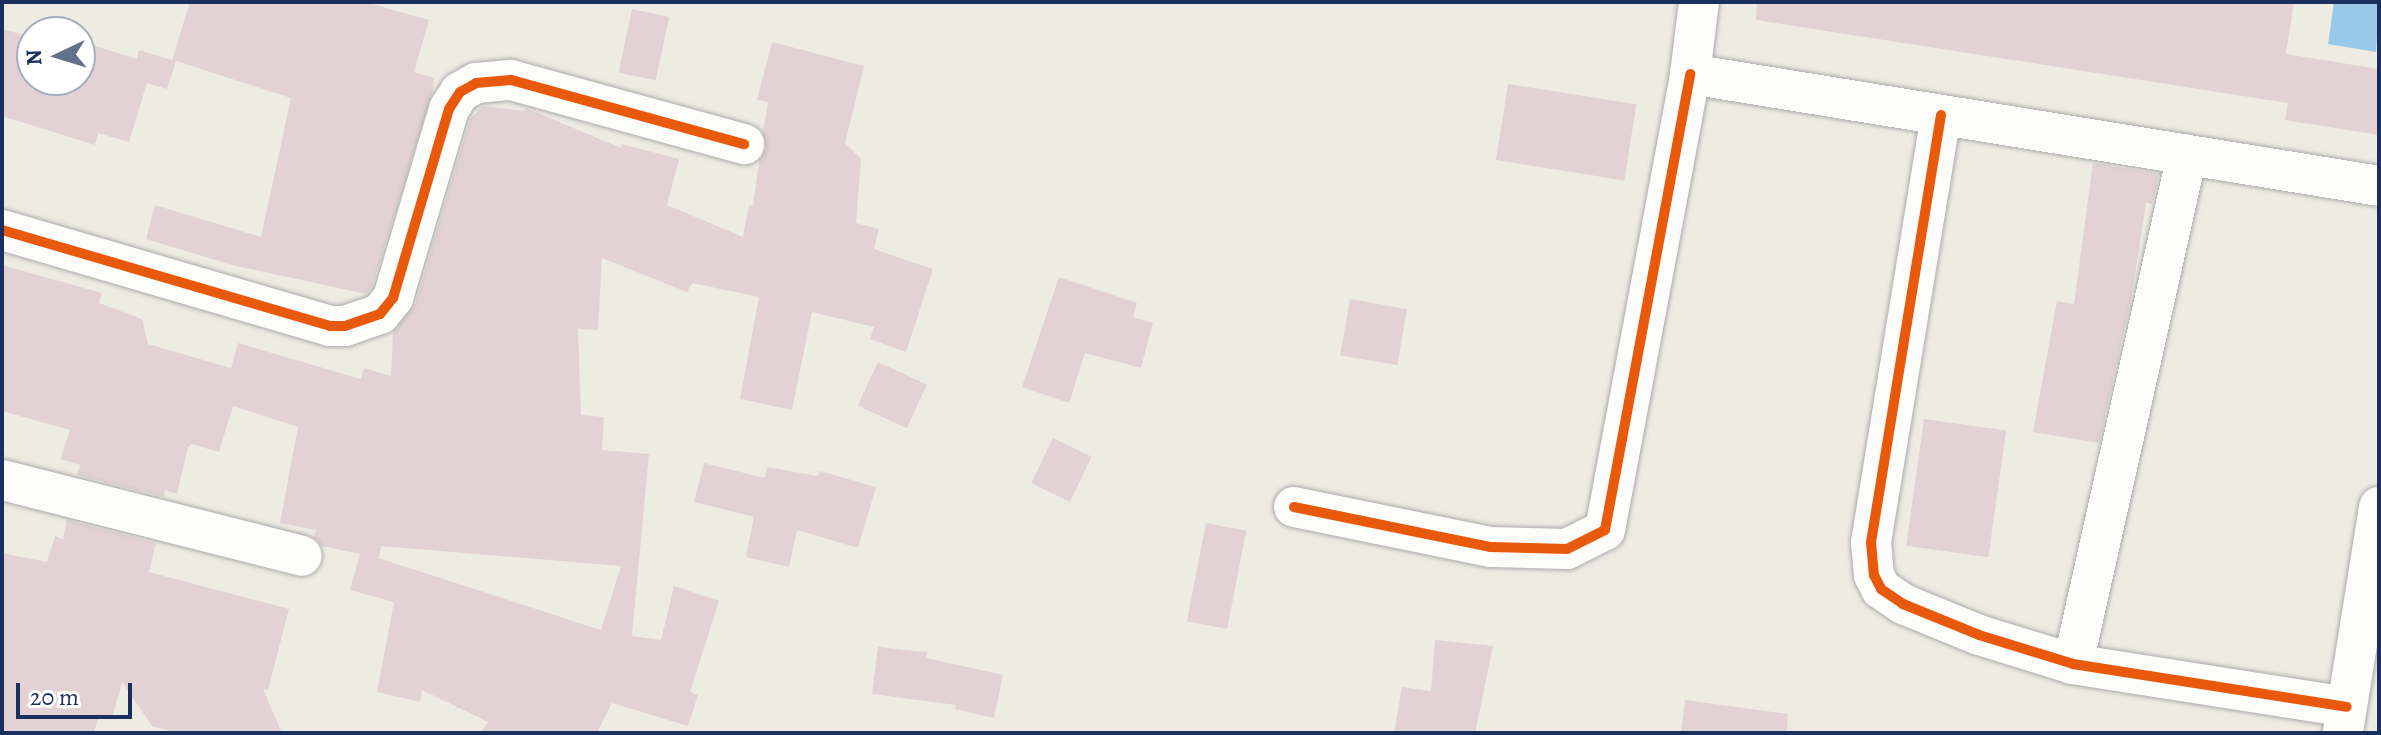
<!DOCTYPE html>
<html>
<head>
<meta charset="utf-8">
<style>
  body { margin:0 }
  #map { position:relative; width:2381px; height:735px; overflow:hidden; background:#eeece2; font-family:Alegreya,serif }
  div>[style] { position:absolute }
  .water>* { inset:0; background:#99c9e8 }
  .building>* { inset:0; background:#e2d2d4; transform-origin:0 0 }
  .roads { filter:drop-shadow(0 0 2px #aaabac) drop-shadow(0 0 2px #aaabac) }
  .minor>* { height:40px; margin:-20px; padding:0 20px; transform-origin:20px; border-radius:20px; background:#fcfcfb }
  .cycleway>* { height:10px; margin:-5px; padding:0 5px; transform-origin:5px; border-radius:5px; background:#e8590c }
  span { translate:-50% -50%; white-space:nowrap; text-align:center; line-height:1.15; -webkit-text-stroke:6px #fff; paint-order:stroke }
  .frame { position:absolute; inset:0; border:4px solid #1b2f5e; pointer-events:none }
  .north { position:absolute; left:16px; top:16px; width:80px; height:80px; box-sizing:border-box; background:#fff; border:2px solid #a4acbf; border-radius:50%; rotate:266deg; font-size:22px; font-weight:700; line-height:32px; text-align:center; color:#1b2f5e }
  .north::after { content:''; display:block; margin:auto; width:28px; height:36px; background:#65718c; clip-path:polygon(50% 0,100% 100%,50% 72%,0 100%) }
  .scale { position:absolute; left:16px; top:683px; width:116px; height:36px; box-sizing:border-box; border:4px solid #1b2f5e; border-top:0; padding-left:10px; font-size:24px; line-height:28px; white-space:nowrap; color:#1b2f5e; -webkit-text-stroke:6px #fff; paint-order:stroke }
</style>
</head>
<body>
<div id="map">
  <div class="water">
    <div style="clip-path:polygon(2334px 2px,2379px 2px,2376px 52px,2328px 44px)"></div>
  </div>
  <div class="building">
    <div style="clip-path:polygon(190px 2px,365px 2px,429px 20px,414px 72px,434px 78px,433px 91px,372px 287px,366px 294px,232px 265px,146px 239px,155px 205px,261px 237px,291px 98px,176px 61px,167px 89px,147px 83px,129px 142px,98px 133px,95px 145px,2px 116px,2px 29px,32px 37px,32px 80px,80px 80px,80px 56px,85px 57px,89px 44px,137px 59px,139px 50px,172px 60px)"></div>
    <div style="clip-path:polygon(1757px 2px,2294px 2px,2286px 54px,2379px 69px,2379px 135px,2285px 120px,2288px 103px,1756px 20px)"></div>
    <div style="left:632px;top:9px;width:38px;height:65px;rotate:12deg"></div>
    <div style="clip-path:polygon(evenodd,772px 42px,864px 66px,845px 143px,861px 159px,856px 223px,879px 229px,874px 249px,933px 269px,906px 352px,870px 339px,874px 327px,812px 312px,792px 410px,740px 399px,759px 297px,692px 283px,687px 292px,602px 258px,598px 330px,578px 329px,581px 415px,604px 417px,602px 450px,649px 454px,632px 636px,661px 640px,674px 586px,719px 601px,690px 692px,698px 695px,688px 726px,612px 703px,597px 733px,481px 733px,488px 722px,422px 690px,420px 702px,377px 692px,394px 602px,350px 590px,360px 554px,322px 546px,314px 537px,316px 530px,280px 523px,298px 427px,233px 406px,219px 452px,191px 444px,188px 447px,177px 494px,165px 490px,164px 497px,77px 475px,80px 465px,60px 459px,70px 430px,2px 411px,2px 265px,102px 293px,99px 303px,142px 319px,148px 344px,231px 368px,238px 343px,361px 379px,364px 368px,391px 376px,393px 332px,415px 305px,470px 119px,483px 106px,524px 111px,526px 108px,621px 148px,622px 144px,679px 159px,667px 205px,743px 237px,749px 205px,753px 206px,759px 161px,766px 149px,763px 133px,768px 102px,757px 100px,772px 42px,381px 546px,621px 566px,601px 630px,375px 557px,379px 558px,381px 546px)"></div>
    <div style="left:1508px;top:84px;width:130px;height:77px;rotate:9deg"></div>
    <div style="clip-path:polygon(2093px 163px,2159px 174px,2152px 204px,2146px 203px,2132px 294px,2099px 443px,2033px 432px,2057px 301px,2074px 304px)"></div>
    <div style="clip-path:polygon(1059px 277px,1137px 303px,1133px 317px,1153px 323px,1141px 368px,1085px 353px,1069px 403px,1022px 387px)"></div>
    <div style="left:1350px;top:299px;width:58px;height:57px;rotate:10deg"></div>
    <div style="left:878px;top:362px;width:54px;height:48px;rotate:25deg"></div>
    <div style="left:1924px;top:419px;width:83px;height:128px;rotate:8deg"></div>
    <div style="left:1053px;top:438px;width:43px;height:50px;rotate:26deg"></div>
    <div style="clip-path:polygon(704px 463px,765px 478px,767px 467px,818px 476px,820px 471px,876px 487px,858px 548px,797px 530px,789px 567px,746px 557px,754px 517px,694px 502px)"></div>
    <div style="clip-path:polygon(67px 520px,156px 543px,149px 572px,289px 609px,268px 690px,263px 689px,282px 733px,177px 733px,152px 726px,122px 682px,112px 718px,99px 715px,94px 733px,2px 733px,2px 553px,47px 562px,55px 536px,63px 539px)"></div>
    <div style="left:1206px;top:523px;width:41px;height:100px;rotate:11deg"></div>
    <div style="clip-path:polygon(1435px 640px,1493px 646px,1475px 733px,1394px 733px,1402px 687px,1431px 691px)"></div>
    <div style="clip-path:polygon(878px 647px,927px 652px,926px 658px,1003px 675px,994px 718px,955px 709px,956px 705px,872px 694px)"></div>
    <div style="clip-path:polygon(1685px 700px,1788px 714px,1787px 733px,1681px 733px)"></div>
  </div>
  <div class="roads">
    <div class="minor">
      <div style="left:1699px;top:2px;width:73px;rotate:97.1deg"></div>
      <div style="left:1690px;top:74px;width:698px;rotate:9.23deg"></div>
      <div style="left:1941px;top:115px;width:433px;rotate:99.3deg"></div>
      <div style="left:1871px;top:542px;width:33px;rotate:85deg"></div>
      <div style="left:1874px;top:575px;width:16px;rotate:63deg"></div>
      <div style="left:1881px;top:589px;width:27px;rotate:34deg"></div>
      <div style="left:1903px;top:604px;width:82px;rotate:22.2deg"></div>
      <div style="left:1979px;top:635px;width:98px;rotate:17.1deg"></div>
      <div style="left:2073px;top:664px;width:277px;rotate:8.9deg"></div>
      <div style="left:2px;top:230px;width:342px;rotate:16.3deg"></div>
      <div style="left:330px;top:326px;width:15px"></div>
      <div style="left:345px;top:326px;width:37px;rotate:-19deg"></div>
      <div style="left:380px;top:314px;width:21px;rotate:-51deg"></div>
      <div style="left:393px;top:298px;width:197px;rotate:-73.5deg"></div>
      <div style="left:449px;top:109px;width:20px;rotate:-57deg"></div>
      <div style="left:460px;top:92px;width:18px;rotate:-29deg"></div>
      <div style="left:476px;top:83px;width:35px;rotate:-5deg"></div>
      <div style="left:511px;top:80px;width:242px;rotate:15.4deg"></div>
      <div style="left:2px;top:480px;width:309px;rotate:14.2deg"></div>
      <div style="left:1294px;top:507px;width:201px;rotate:11.5deg"></div>
      <div style="left:1491px;top:547px;width:76px;rotate:1.5deg"></div>
      <div style="left:1567px;top:549px;width:42px;rotate:-26.6deg"></div>
      <div style="left:1605px;top:530px;width:464px;rotate:-79.4deg"></div>
      <div style="left:2073px;top:664px;width:522px;rotate:-77.38deg"></div>
      <div style="left:2343px;top:732px;width:228px;rotate:-80.9deg"></div>
    </div>
  </div>
  <div class="cycleway">
    <div style="left:1941px;top:115px;width:433px;rotate:99.3deg"></div>
    <div style="left:1871px;top:542px;width:33px;rotate:85deg"></div>
    <div style="left:1874px;top:575px;width:16px;rotate:63deg"></div>
    <div style="left:1881px;top:589px;width:27px;rotate:34deg"></div>
    <div style="left:1903px;top:604px;width:82px;rotate:22.2deg"></div>
    <div style="left:1979px;top:635px;width:98px;rotate:17.1deg"></div>
    <div style="left:2073px;top:664px;width:277px;rotate:8.9deg"></div>
    <div style="left:2px;top:230px;width:342px;rotate:16.3deg"></div>
    <div style="left:330px;top:326px;width:15px"></div>
    <div style="left:345px;top:326px;width:37px;rotate:-19deg"></div>
    <div style="left:380px;top:314px;width:21px;rotate:-51deg"></div>
    <div style="left:393px;top:298px;width:197px;rotate:-73.5deg"></div>
    <div style="left:449px;top:109px;width:20px;rotate:-57deg"></div>
    <div style="left:460px;top:92px;width:18px;rotate:-29deg"></div>
    <div style="left:476px;top:83px;width:35px;rotate:-5deg"></div>
    <div style="left:511px;top:80px;width:242px;rotate:15.4deg"></div>
    <div style="left:1294px;top:507px;width:201px;rotate:11.5deg"></div>
    <div style="left:1491px;top:547px;width:76px;rotate:1.5deg"></div>
    <div style="left:1567px;top:549px;width:42px;rotate:-26.6deg"></div>
    <div style="left:1605px;top:530px;width:464px;rotate:-79.4deg"></div>
  </div>
  <div class="frame"></div>
  <div class="north">N</div>
  <div class="scale">20 m</div>
</div>
</body>
</html>
